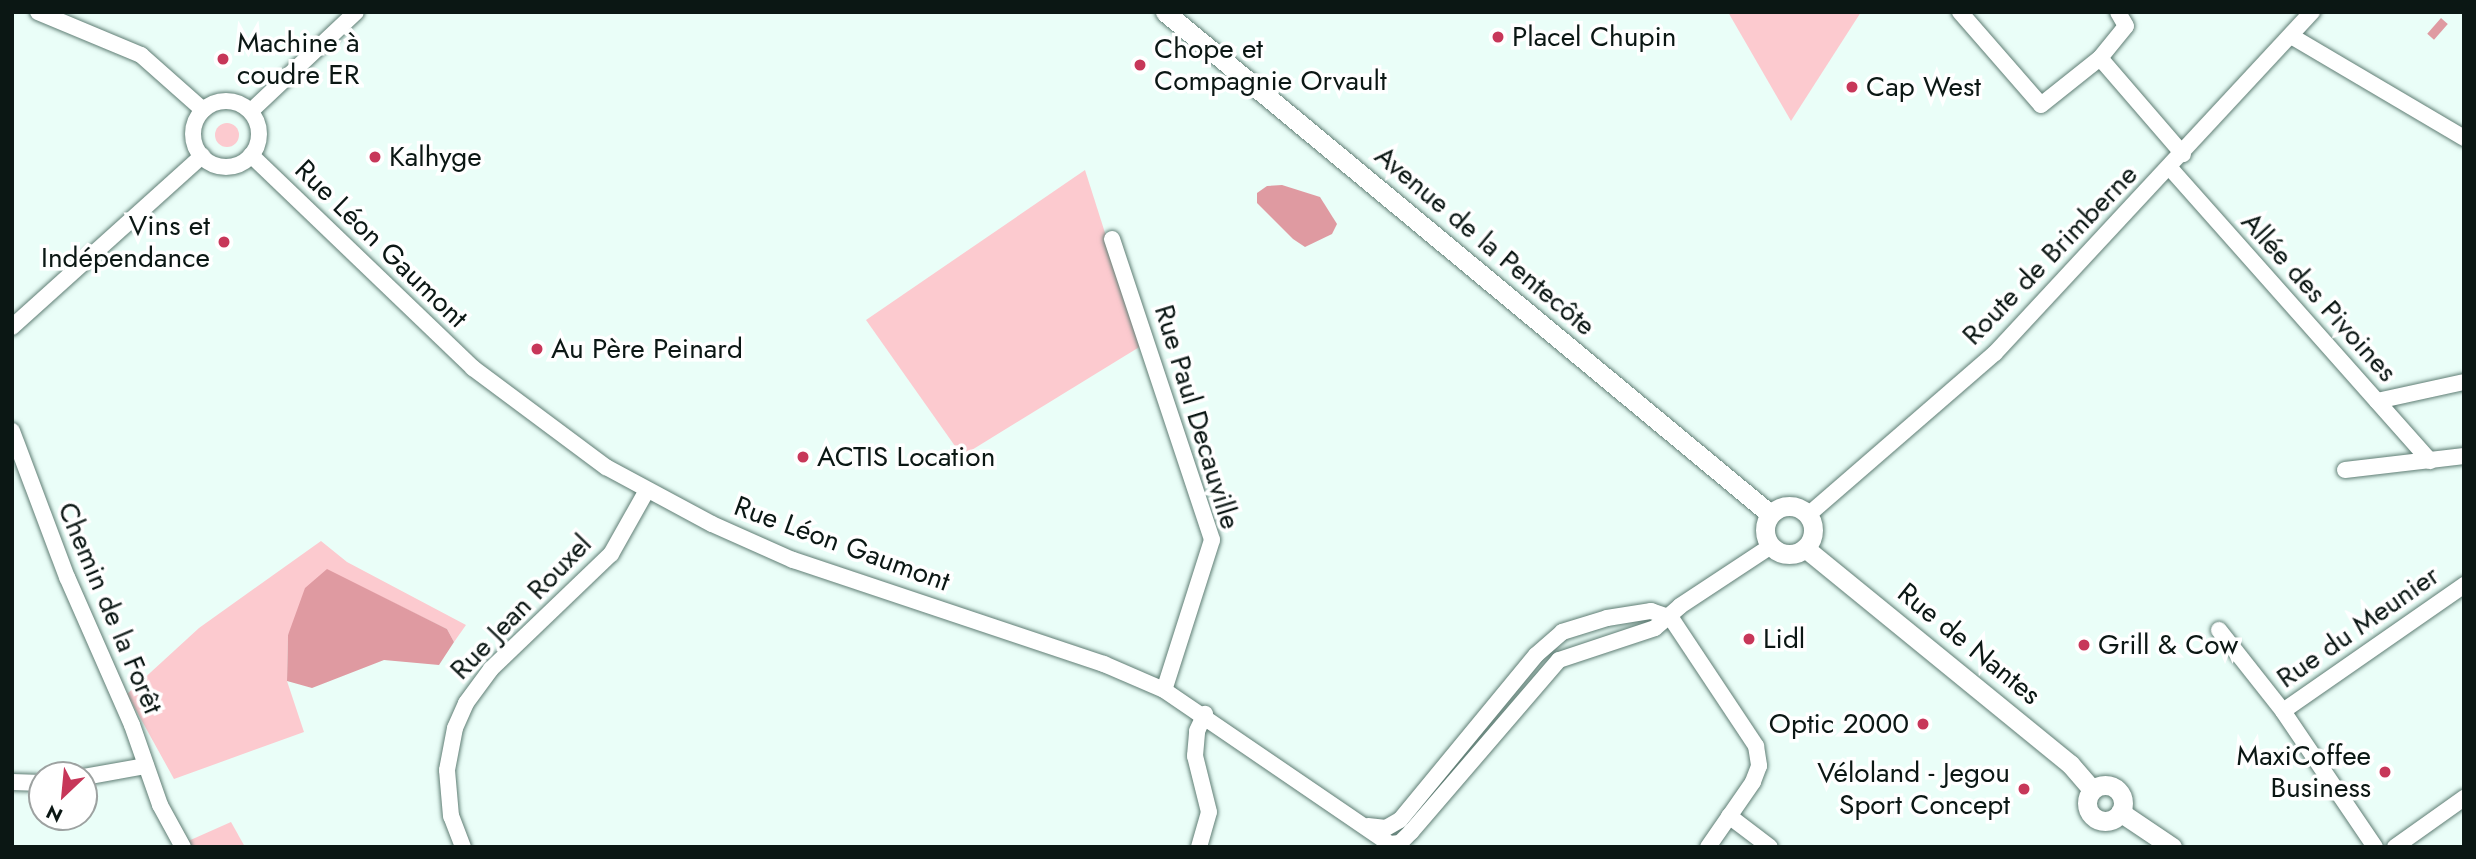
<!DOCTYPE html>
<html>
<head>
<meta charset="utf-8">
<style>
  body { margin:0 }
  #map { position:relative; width:2476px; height:859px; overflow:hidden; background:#eafef8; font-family:Jost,sans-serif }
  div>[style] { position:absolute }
  .green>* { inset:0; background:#fccacf }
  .round { border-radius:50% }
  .water>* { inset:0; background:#df9aa1; transform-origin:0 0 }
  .roads { filter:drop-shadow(0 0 2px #5f7d74) drop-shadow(0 0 2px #5f7d74) }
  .minor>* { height:16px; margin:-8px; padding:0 8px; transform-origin:8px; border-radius:8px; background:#fff }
  .minor>.ring { margin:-8px; padding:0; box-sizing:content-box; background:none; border:16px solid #fff; border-radius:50% }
  .major>* { height:19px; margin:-9.5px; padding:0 9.5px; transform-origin:9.5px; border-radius:9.5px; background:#fff }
  .major>.ring { margin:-9.5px; padding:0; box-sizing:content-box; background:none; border:19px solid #fff; border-radius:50% }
  .dots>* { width:19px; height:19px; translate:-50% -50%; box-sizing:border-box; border:4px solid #fff; border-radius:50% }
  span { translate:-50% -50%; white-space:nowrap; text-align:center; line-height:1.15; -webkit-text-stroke:7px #fff; paint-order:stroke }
  .poi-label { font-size:28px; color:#0b1714 }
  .left { translate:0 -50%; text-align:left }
  .right { translate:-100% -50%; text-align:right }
  .street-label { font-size:28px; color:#0b1714 }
  .frame { position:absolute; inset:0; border:14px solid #0b1714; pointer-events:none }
  .north { position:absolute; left:28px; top:761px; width:70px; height:70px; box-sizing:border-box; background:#fff; border:2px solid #9da2a1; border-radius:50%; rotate:206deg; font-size:19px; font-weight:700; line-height:28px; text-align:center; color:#0b1714 }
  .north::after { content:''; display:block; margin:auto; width:24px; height:32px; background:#c73759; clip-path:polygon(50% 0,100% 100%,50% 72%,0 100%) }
</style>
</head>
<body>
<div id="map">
  <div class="green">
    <div style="clip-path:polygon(1728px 12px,1861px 12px,1791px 121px)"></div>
    <div class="round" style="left:215px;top:123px;width:24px;height:24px"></div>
    <div style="clip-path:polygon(1085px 170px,1141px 346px,962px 456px,866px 320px)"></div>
    <div style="clip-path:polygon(321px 541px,347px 562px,466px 625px,454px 642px,447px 629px,327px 570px,288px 635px,287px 681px,304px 732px,174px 779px,127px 694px,199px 628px)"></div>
    <div style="clip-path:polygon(231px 822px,245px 847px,190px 847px,186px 842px)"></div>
  </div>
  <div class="water">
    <div style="left:2441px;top:18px;width:9px;height:21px;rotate:41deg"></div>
    <div style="clip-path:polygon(1282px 185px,1320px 197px,1337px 224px,1332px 234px,1305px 247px,1293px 239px,1257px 203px,1257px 193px,1267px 186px)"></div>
    <div style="clip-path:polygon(327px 569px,447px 629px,454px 642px,439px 665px,384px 660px,312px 688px,287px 681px,288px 635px,305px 588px)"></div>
  </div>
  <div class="roads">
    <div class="minor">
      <div style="left:38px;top:12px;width:112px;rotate:22.7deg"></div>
      <div style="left:141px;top:55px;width:83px;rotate:41.6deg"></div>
      <div style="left:1960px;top:12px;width:123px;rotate:48.9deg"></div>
      <div style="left:2041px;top:105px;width:75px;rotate:-38.5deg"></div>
      <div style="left:2100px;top:58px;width:41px;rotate:-50.9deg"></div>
      <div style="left:2126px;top:26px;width:16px;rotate:-120deg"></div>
      <div style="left:2291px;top:36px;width:201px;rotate:30.5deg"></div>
      <div style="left:2100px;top:58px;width:127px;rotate:49.2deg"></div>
      <div class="ring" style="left:193px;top:101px;width:50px;height:50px"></div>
      <div style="left:251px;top:111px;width:144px;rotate:-43.3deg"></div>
      <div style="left:251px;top:155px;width:308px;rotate:43.8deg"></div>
      <div style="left:473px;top:368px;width:166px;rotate:36.7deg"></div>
      <div style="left:606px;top:467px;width:120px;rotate:28.3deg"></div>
      <div style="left:712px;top:524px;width:89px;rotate:24deg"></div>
      <div style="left:793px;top:560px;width:328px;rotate:18.5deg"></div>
      <div style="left:1104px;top:664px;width:65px;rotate:23.4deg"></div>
      <div style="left:1164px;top:690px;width:273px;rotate:34.3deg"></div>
      <div style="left:1390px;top:844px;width:10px;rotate:-6deg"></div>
      <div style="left:1400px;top:843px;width:16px;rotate:-45deg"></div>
      <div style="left:1411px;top:832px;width:227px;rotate:-49.3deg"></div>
      <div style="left:1559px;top:660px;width:101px;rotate:-18.4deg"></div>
      <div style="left:1655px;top:628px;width:33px;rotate:-41deg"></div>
      <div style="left:1680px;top:606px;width:109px;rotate:-33.4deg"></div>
      <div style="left:2170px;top:168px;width:392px;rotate:48.4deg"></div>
      <div style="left:1112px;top:239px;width:317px;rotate:71.6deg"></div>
      <div style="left:1212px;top:540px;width:157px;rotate:107.7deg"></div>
      <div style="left:12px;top:327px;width:256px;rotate:-42deg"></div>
      <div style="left:2377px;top:401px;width:89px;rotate:-12.3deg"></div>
      <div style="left:12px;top:431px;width:156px;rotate:69.4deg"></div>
      <div style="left:67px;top:577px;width:162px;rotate:66.3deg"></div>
      <div style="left:132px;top:725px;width:85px;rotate:70.7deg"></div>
      <div style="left:160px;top:805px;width:48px;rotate:61.3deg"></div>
      <div style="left:2345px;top:470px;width:120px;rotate:-6.7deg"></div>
      <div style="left:1808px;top:515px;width:247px;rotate:-40.9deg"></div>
      <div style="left:1995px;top:353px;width:466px;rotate:-47.1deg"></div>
      <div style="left:1671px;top:618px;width:154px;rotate:56.4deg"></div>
      <div style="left:1756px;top:746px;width:20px;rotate:81deg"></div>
      <div style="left:1759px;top:766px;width:17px;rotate:111deg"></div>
      <div style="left:1753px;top:782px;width:79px;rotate:124.7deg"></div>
      <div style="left:2219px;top:630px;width:103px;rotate:51.7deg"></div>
      <div style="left:84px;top:777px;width:63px;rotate:-10.1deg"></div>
      <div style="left:12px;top:782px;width:30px;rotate:2deg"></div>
      <div style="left:1729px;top:816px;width:51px;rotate:37.1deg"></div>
      <div style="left:1368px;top:826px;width:18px;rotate:6deg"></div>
      <div style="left:1386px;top:828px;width:16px;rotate:-30deg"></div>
      <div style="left:1400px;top:820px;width:214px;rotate:-50.5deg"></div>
      <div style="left:1536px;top:655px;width:35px;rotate:-41deg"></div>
      <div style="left:1562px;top:632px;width:47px;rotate:-17.3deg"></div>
      <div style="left:1607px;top:618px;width:45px;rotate:-9deg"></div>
      <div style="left:1651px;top:611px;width:21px;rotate:19deg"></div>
      <div style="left:463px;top:847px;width:33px;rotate:-111deg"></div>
      <div style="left:451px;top:816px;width:46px;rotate:-95deg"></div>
      <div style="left:447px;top:770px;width:43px;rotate:-79.2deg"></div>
      <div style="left:455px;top:728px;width:27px;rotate:-66deg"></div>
      <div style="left:466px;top:703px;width:42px;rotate:-53.7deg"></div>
      <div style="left:491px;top:669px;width:166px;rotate:-43.8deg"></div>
      <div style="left:611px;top:554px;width:73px;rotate:-60.6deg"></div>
      <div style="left:1199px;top:847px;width:36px;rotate:-74deg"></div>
      <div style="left:1209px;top:812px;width:58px;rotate:-104deg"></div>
      <div style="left:1195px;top:756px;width:25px;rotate:-85deg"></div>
      <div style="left:1197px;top:731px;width:19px;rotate:-65deg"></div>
      <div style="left:2375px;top:847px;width:164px;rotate:-124.1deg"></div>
      <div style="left:2283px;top:711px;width:221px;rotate:-34.8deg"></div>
      <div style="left:2395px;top:847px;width:85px;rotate:-35.4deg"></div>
    </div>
    <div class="major">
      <div style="left:1165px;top:12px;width:786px;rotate:39.68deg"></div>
      <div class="ring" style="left:1765px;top:506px;width:29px;height:29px"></div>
      <div style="left:1805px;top:548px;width:342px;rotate:39.2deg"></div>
      <div style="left:2070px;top:764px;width:33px;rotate:49deg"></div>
      <div class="ring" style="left:2087px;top:785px;width:17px;height:17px"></div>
      <div style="left:2120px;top:812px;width:63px;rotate:33.9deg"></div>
    </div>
  </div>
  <div class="dots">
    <div style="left:1498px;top:37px;background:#c73759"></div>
    <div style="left:223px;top:59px;background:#c73759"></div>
    <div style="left:1140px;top:65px;background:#c73759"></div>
    <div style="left:1852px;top:87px;background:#c73759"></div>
    <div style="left:375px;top:157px;background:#c73759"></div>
    <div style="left:224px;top:242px;background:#c73759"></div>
    <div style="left:537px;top:349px;background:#c73759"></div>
    <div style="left:803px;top:457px;background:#c73759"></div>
    <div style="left:1749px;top:639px;background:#c73759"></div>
    <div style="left:2084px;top:645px;background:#c73759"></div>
    <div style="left:1923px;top:724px;background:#c73759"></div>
    <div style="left:2385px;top:772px;background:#c73759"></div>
    <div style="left:2024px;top:789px;background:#c73759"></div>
  </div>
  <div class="poi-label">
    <span class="left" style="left:1512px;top:37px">Placel Chupin</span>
    <span class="left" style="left:237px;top:59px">Machine à<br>coudre ER</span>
    <span class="left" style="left:1154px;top:65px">Chope et<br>Compagnie Orvault</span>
    <span class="left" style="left:1866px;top:87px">Cap West</span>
    <span class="left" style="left:389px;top:157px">Kalhyge</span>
    <span class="right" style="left:210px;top:242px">Vins et<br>Indépendance</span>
    <span class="left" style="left:551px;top:349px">Au Père Peinard</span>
    <span class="left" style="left:817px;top:457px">ACTIS Location</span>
    <span class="left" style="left:1763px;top:639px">Lidl</span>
    <span class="left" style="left:2098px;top:645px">Grill &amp; Cow</span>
    <span class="right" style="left:1909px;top:724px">Optic 2000</span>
    <span class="right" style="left:2371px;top:772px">MaxiCoffee<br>Business</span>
    <span class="right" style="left:2010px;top:789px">Véloland - Jegou<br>Sport Concept</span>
  </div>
  <div class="street-label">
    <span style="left:1485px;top:241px;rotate:40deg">Avenue de la Pentecôte</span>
    <span style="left:381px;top:244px;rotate:44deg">Rue Léon Gaumont</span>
    <span style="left:2050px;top:255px;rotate:-46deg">Route de Brimberne</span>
    <span style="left:2319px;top:297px;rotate:48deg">Allée des Pivoines</span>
    <span style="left:1197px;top:417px;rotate:73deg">Rue Paul Decauville</span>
    <span style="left:842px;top:544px;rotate:20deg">Rue Léon Gaumont</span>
    <span style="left:521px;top:607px;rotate:-46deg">Rue Jean Rouxel</span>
    <span style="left:110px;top:608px;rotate:67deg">Chemin de la Forêt</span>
    <span style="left:2358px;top:627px;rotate:-35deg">Rue du Meunier</span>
    <span style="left:1969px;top:644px;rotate:39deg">Rue de Nantes</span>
  </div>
  <div class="frame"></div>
  <div class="north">N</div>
</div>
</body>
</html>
